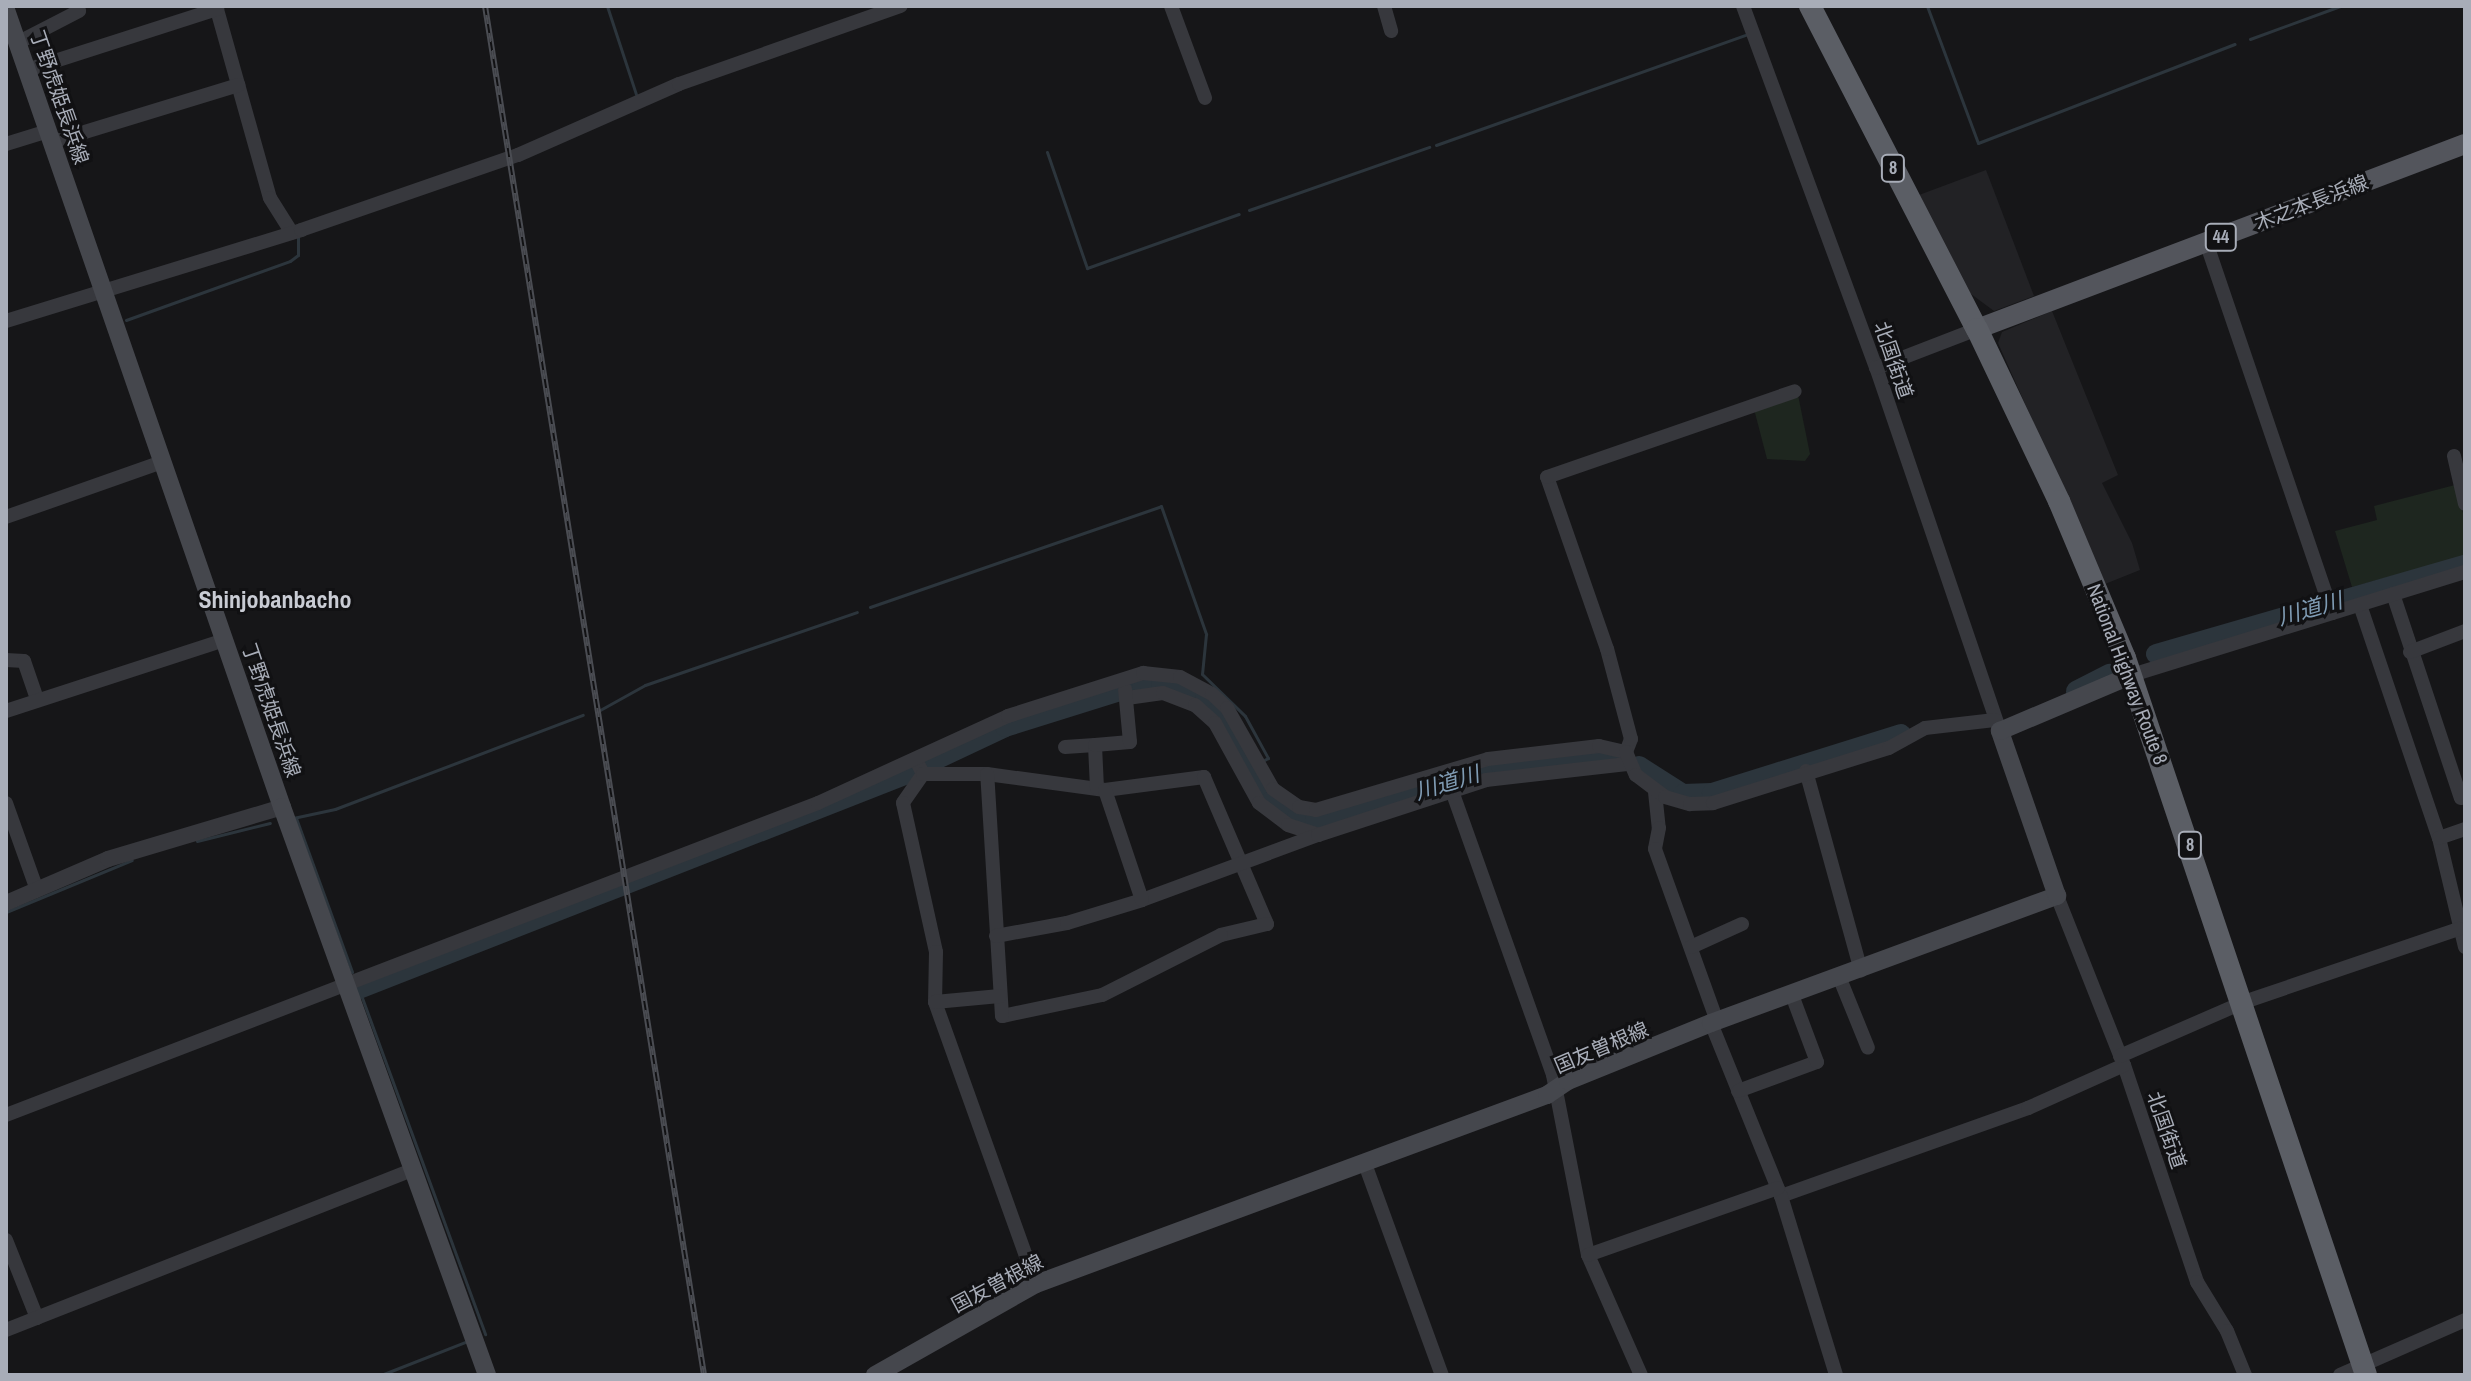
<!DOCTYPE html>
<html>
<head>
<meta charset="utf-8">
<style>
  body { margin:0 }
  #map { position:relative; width:2471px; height:1381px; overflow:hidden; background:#161618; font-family:"Archivo Narrow","Noto Sans JP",sans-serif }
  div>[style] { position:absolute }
  .built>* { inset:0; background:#222225 }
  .green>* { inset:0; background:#1e261f }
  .stream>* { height:3px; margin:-1.5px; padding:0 1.5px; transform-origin:1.5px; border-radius:1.5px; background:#2c353c }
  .river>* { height:20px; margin:-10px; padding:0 10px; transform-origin:10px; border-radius:10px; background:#2c353c }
  .minor>* { height:14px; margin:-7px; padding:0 7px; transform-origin:7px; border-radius:7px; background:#37383d }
  .tertiary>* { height:16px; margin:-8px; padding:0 8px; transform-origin:8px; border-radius:8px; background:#37383d }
  .secondary>* { height:18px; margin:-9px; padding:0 9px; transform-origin:9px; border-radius:9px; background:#45474d }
  .primary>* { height:20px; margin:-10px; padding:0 10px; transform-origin:10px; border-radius:10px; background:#53555c }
  .trunk>* { height:22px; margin:-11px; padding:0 11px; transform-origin:11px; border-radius:11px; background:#5b5e65 }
  .rail>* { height:6px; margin-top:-3px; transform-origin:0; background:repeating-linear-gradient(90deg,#111113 0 9px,#4a4c52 0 18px); box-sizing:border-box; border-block:2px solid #4a4c52 }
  span { translate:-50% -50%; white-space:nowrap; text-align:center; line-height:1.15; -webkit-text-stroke:6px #111113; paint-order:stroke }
  .shield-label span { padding:2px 6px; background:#111113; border:2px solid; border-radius:6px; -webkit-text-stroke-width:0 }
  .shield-label { font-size:18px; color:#a8adb8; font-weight:700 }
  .street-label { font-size:20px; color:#a8adb8 }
  .water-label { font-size:22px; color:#7f9bb3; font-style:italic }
  .quarter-label { font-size:24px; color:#c9ccd4; font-weight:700 }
  .frame { position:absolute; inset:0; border:8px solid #a8adb8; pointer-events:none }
</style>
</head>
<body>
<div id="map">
  <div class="built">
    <div style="clip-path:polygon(1986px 170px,2034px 296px,1994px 311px,1967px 291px,1919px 195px)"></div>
    <div style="clip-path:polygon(2052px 311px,2118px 475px,2102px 483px,2132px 543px,2140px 570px,2105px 584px,1998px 343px,2002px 332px)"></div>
  </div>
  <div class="green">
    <div style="clip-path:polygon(1798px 395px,1810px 454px,1805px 461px,1767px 459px,1754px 409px)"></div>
    <div style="clip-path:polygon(2455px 485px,2465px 520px,2465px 556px,2352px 587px,2335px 531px,2377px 520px,2374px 506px)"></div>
  </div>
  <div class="stream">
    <div style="left:607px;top:6px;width:93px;rotate:71.8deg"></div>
    <div style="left:1927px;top:6px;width:146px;rotate:69.6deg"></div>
    <div style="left:1978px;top:143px;width:275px;rotate:-21.1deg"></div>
    <div style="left:2250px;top:39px;width:96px;rotate:-20.1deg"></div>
    <div style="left:1436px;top:145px;width:330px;rotate:-19.6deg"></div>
    <div style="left:1047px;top:152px;width:123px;rotate:71deg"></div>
    <div style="left:1087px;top:268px;width:161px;rotate:-19.6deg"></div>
    <div style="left:1249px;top:210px;width:191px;rotate:-19.3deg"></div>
    <div style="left:126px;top:320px;width:174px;rotate:-19.8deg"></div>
    <div style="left:290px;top:261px;width:10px;rotate:-37deg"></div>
    <div style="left:298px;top:255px;width:18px;rotate:-90deg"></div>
    <div style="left:870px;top:607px;width:308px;rotate:-19.1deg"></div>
    <div style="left:1161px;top:506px;width:136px;rotate:70.6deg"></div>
    <div style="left:1206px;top:634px;width:40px;rotate:95.7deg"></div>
    <div style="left:1202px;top:674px;width:60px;rotate:44.3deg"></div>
    <div style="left:1245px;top:716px;width:48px;rotate:61.3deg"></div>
    <div style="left:1268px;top:758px;width:4px;rotate:153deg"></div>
    <div style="left:600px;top:710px;width:51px;rotate:-29.1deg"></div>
    <div style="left:645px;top:685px;width:224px;rotate:-19deg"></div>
    <div style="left:293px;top:818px;width:43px;rotate:-12.1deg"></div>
    <div style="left:335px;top:809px;width:265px;rotate:-20.8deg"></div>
    <div style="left:296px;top:818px;width:164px;rotate:70deg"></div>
    <div style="left:197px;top:841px;width:75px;rotate:-13.9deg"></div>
    <div style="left:6px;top:912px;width:136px;rotate:-22.4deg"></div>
    <div style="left:357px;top:984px;width:373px;rotate:69.9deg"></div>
    <div style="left:381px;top:1375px;width:90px;rotate:-21.4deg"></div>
  </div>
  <div class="river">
    <div style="left:2156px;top:654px;width:322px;rotate:-16.1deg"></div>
    <div style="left:2076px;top:691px;width:38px;rotate:-27deg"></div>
    <div style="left:929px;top:763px;width:84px;rotate:-25.3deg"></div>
    <div style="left:1005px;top:727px;width:144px;rotate:-17.4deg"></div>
    <div style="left:1142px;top:684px;width:19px;rotate:-3deg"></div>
    <div style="left:1161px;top:683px;width:47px;rotate:20deg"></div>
    <div style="left:1205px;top:699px;width:18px;rotate:43deg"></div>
    <div style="left:1218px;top:711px;width:104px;rotate:59.5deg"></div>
    <div style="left:1271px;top:801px;width:31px;rotate:32deg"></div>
    <div style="left:1297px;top:817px;width:18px;rotate:9deg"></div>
    <div style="left:1315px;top:820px;width:194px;rotate:-16.2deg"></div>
    <div style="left:1501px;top:766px;width:114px;rotate:-5deg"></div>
    <div style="left:1639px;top:766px;width:52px;rotate:32.5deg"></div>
    <div style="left:1683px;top:794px;width:29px;rotate:-2deg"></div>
    <div style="left:1712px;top:793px;width:198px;rotate:-17.3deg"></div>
    <div style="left:359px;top:989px;width:589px;rotate:-21.42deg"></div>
  </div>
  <div class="minor">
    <div style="left:216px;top:6px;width:199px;rotate:74.3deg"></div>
    <div style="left:270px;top:198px;width:41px;rotate:57.8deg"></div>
    <div style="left:1171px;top:6px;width:98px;rotate:69.7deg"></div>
    <div style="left:1384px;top:6px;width:26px;rotate:74deg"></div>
    <div style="left:1743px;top:6px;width:385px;rotate:69.8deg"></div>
    <div style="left:1876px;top:367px;width:379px;rotate:71.2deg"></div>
    <div style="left:17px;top:43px;width:70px;rotate:-27.3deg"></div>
    <div style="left:27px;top:70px;width:200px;rotate:-17.8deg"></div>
    <div style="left:52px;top:142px;width:195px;rotate:-17deg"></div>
    <div style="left:6px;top:144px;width:44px;rotate:-17.2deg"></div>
    <div style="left:2206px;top:242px;width:392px;rotate:71.2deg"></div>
    <div style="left:6px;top:321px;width:309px;rotate:-17.1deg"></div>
    <div style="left:301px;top:230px;width:230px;rotate:-19.1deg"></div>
    <div style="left:518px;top:155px;width:176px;rotate:-23.8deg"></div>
    <div style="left:679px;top:84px;width:235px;rotate:-19.4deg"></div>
    <div style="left:1876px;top:368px;width:108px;rotate:-21.1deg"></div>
    <div style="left:2454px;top:456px;width:49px;rotate:77.1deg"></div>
    <div style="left:6px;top:517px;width:165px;rotate:-19.4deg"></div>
    <div style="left:2393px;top:594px;width:215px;rotate:71.6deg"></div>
    <div style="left:2360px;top:605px;width:246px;rotate:71.3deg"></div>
    <div style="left:2439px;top:838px;width:112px;rotate:76.6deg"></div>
    <div style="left:2410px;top:652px;width:59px;rotate:-20.9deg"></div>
    <div style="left:6px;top:660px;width:18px;rotate:3deg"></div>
    <div style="left:24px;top:661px;width:40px;rotate:71.1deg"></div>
    <div style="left:2132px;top:675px;width:349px;rotate:-17.2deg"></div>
    <div style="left:1127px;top:698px;width:36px;rotate:-8deg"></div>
    <div style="left:1163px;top:693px;width:34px;rotate:21deg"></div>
    <div style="left:1195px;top:705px;width:27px;rotate:42deg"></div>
    <div style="left:1215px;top:723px;width:91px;rotate:61.2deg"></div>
    <div style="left:1259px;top:803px;width:36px;rotate:37deg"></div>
    <div style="left:1288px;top:825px;width:32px;rotate:18deg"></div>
    <div style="left:6px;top:711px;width:230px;rotate:-18deg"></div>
    <div style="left:1065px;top:747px;width:30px;rotate:-4deg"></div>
    <div style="left:1626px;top:752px;width:14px;rotate:-69deg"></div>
    <div style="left:1631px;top:739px;width:93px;rotate:-104.9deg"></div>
    <div style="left:1607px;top:649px;width:182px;rotate:-109.2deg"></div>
    <div style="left:1547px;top:477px;width:262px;rotate:-19.1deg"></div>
    <div style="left:916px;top:760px;width:16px;rotate:63deg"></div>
    <div style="left:923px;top:774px;width:35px;rotate:125deg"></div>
    <div style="left:903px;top:803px;width:153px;rotate:77.5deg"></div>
    <div style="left:936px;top:952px;width:50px;rotate:91.1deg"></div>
    <div style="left:935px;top:1002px;width:300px;rotate:70.3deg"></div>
    <div style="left:1806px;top:771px;width:207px;rotate:74.6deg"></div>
    <div style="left:923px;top:774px;width:64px"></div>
    <div style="left:987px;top:774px;width:119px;rotate:7.7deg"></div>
    <div style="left:1105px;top:790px;width:100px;rotate:-7.5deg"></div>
    <div style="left:1204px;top:777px;width:160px;rotate:66.8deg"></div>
    <div style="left:1267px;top:924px;width:47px;rotate:166.6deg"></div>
    <div style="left:1221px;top:935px;width:133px;rotate:153.2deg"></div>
    <div style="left:1102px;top:995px;width:102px;rotate:168.1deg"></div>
    <div style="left:1002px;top:1016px;width:242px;rotate:-93.5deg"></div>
    <div style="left:1097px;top:788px;width:43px;rotate:-92.7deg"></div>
    <div style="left:1095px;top:745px;width:35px;rotate:-5deg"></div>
    <div style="left:1130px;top:742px;width:53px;rotate:-95.4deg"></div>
    <div style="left:1452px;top:791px;width:301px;rotate:70.4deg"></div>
    <div style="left:1553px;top:1075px;width:183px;rotate:79deg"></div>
    <div style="left:1588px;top:1255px;width:131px;rotate:66.2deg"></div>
    <div style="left:1655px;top:792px;width:36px;rotate:84deg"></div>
    <div style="left:1659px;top:828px;width:21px;rotate:101deg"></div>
    <div style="left:1655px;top:849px;width:183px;rotate:70.2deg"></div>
    <div style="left:6px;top:803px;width:92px;rotate:70.4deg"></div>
    <div style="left:2439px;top:838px;width:28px;rotate:-19deg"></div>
    <div style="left:2057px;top:896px;width:182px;rotate:68.4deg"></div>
    <div style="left:2124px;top:1065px;width:229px;rotate:71.4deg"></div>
    <div style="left:2197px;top:1282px;width:57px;rotate:58.5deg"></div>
    <div style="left:2227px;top:1331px;width:48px;rotate:67.8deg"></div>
    <div style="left:1142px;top:900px;width:188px;rotate:-20.3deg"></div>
    <div style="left:1318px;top:835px;width:177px;rotate:-18.1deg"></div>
    <div style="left:1486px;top:780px;width:142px;rotate:-6.5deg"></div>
    <div style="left:996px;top:936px;width:72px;rotate:-10.4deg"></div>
    <div style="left:1067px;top:923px;width:78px;rotate:-17deg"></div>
    <div style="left:1142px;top:900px;width:116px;rotate:-108.6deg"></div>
    <div style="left:1691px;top:947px;width:56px;rotate:-24.3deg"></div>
    <div style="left:1840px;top:979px;width:74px;rotate:67.9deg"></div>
    <div style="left:935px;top:1002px;width:65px;rotate:-5.3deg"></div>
    <div style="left:1711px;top:1023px;width:187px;rotate:68deg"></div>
    <div style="left:1781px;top:1196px;width:262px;rotate:-19.6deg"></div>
    <div style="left:2028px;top:1108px;width:105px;rotate:-24.1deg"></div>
    <div style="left:2120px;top:1056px;width:135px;rotate:-23.5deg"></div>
    <div style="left:2244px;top:1002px;width:227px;rotate:-18.8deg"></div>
    <div style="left:1738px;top:1091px;width:84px;rotate:-20.2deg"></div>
    <div style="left:1817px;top:1062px;width:72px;rotate:-110.5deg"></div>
    <div style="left:6px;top:1115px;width:870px;rotate:-21.02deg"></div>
    <div style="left:818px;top:803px;width:209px;rotate:-24.6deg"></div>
    <div style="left:1008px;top:716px;width:142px;rotate:-17.7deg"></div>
    <div style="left:1143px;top:673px;width:37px;rotate:6deg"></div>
    <div style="left:1180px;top:677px;width:36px;rotate:28deg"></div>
    <div style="left:1212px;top:694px;width:21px;rotate:43deg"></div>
    <div style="left:1227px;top:708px;width:93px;rotate:60.4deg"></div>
    <div style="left:1273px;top:789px;width:32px;rotate:35deg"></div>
    <div style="left:1299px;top:807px;width:17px;rotate:10deg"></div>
    <div style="left:1316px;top:810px;width:179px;rotate:-16.5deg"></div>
    <div style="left:1488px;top:759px;width:112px;rotate:-6.7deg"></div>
    <div style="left:1599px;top:746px;width:28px;rotate:13deg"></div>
    <div style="left:1626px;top:752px;width:25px;rotate:67deg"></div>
    <div style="left:1636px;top:775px;width:36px;rotate:37deg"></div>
    <div style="left:1665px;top:797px;width:26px;rotate:16deg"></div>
    <div style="left:1690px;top:804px;width:23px;rotate:-2deg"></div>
    <div style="left:1713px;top:803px;width:184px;rotate:-17.4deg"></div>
    <div style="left:1889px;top:748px;width:41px;rotate:-29.1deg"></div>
    <div style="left:1925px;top:728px;width:70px;rotate:-6.5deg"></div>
    <div style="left:1365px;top:1164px;width:225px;rotate:70deg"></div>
    <div style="left:1781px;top:1196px;width:187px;rotate:72.9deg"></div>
    <div style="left:6px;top:1240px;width:84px;rotate:68.3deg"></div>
    <div style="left:1588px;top:1255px;width:201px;rotate:-19.4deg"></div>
    <div style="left:6px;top:1330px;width:437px;rotate:-21.5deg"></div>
    <div style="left:2340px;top:1375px;width:137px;rotate:-23.7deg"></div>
  </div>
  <div class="tertiary">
    <div style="left:6px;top:903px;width:111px;rotate:-23.3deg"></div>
    <div style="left:108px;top:859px;width:182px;rotate:-16.6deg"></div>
  </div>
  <div class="secondary">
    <div style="left:6px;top:10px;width:843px;rotate:70.9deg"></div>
    <div style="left:282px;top:807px;width:604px;rotate:70.15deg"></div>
    <div style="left:875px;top:1375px;width:185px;rotate:-29.5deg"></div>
    <div style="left:1036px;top:1284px;width:545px;rotate:-20.3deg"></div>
    <div style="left:1547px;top:1095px;width:25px;rotate:-34deg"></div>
    <div style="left:1568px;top:1081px;width:154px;rotate:-22.1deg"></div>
    <div style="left:1711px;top:1023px;width:369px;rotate:-20.2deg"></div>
    <div style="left:2057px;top:896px;width:175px;rotate:-109.1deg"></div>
    <div style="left:2000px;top:731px;width:143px;rotate:-23deg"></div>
  </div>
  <div class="primary">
    <div style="left:1977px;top:329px;width:522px;rotate:-20.76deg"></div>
  </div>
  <div class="trunk">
    <div style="left:1810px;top:6px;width:364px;rotate:62.7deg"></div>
    <div style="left:1977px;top:329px;width:191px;rotate:64.5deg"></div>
    <div style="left:2059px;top:501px;width:170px;rotate:67.2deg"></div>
    <div style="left:2125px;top:658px;width:756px;rotate:71.42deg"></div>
  </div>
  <div class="rail">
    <div style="left:485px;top:6px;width:1386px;rotate:80.91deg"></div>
  </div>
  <div class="shield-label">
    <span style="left:1893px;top:168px">8</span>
    <span style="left:2221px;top:237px">44</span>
    <span style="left:2190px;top:845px">8</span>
  </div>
  <div class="street-label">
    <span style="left:60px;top:97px;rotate:71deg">丁野虎姫長浜線</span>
    <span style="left:2311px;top:202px;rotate:-21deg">木之本長浜線</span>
    <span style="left:1894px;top:360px;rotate:71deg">北国街道</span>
    <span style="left:2128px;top:674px;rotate:69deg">National Highway Route 8</span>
    <span style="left:272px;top:710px;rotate:71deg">丁野虎姫長浜線</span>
    <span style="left:1601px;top:1047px;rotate:-23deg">国友曽根線</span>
    <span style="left:2167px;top:1130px;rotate:71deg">北国街道</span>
    <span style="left:997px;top:1283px;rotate:-28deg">国友曽根線</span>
  </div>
  <div class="water-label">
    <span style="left:2310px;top:609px;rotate:-16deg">川道川</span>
    <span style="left:1447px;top:783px;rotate:-17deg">川道川</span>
  </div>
  <div class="quarter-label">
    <span style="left:275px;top:600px">Shinjobanbacho</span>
  </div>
  <div class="frame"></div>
</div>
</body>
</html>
